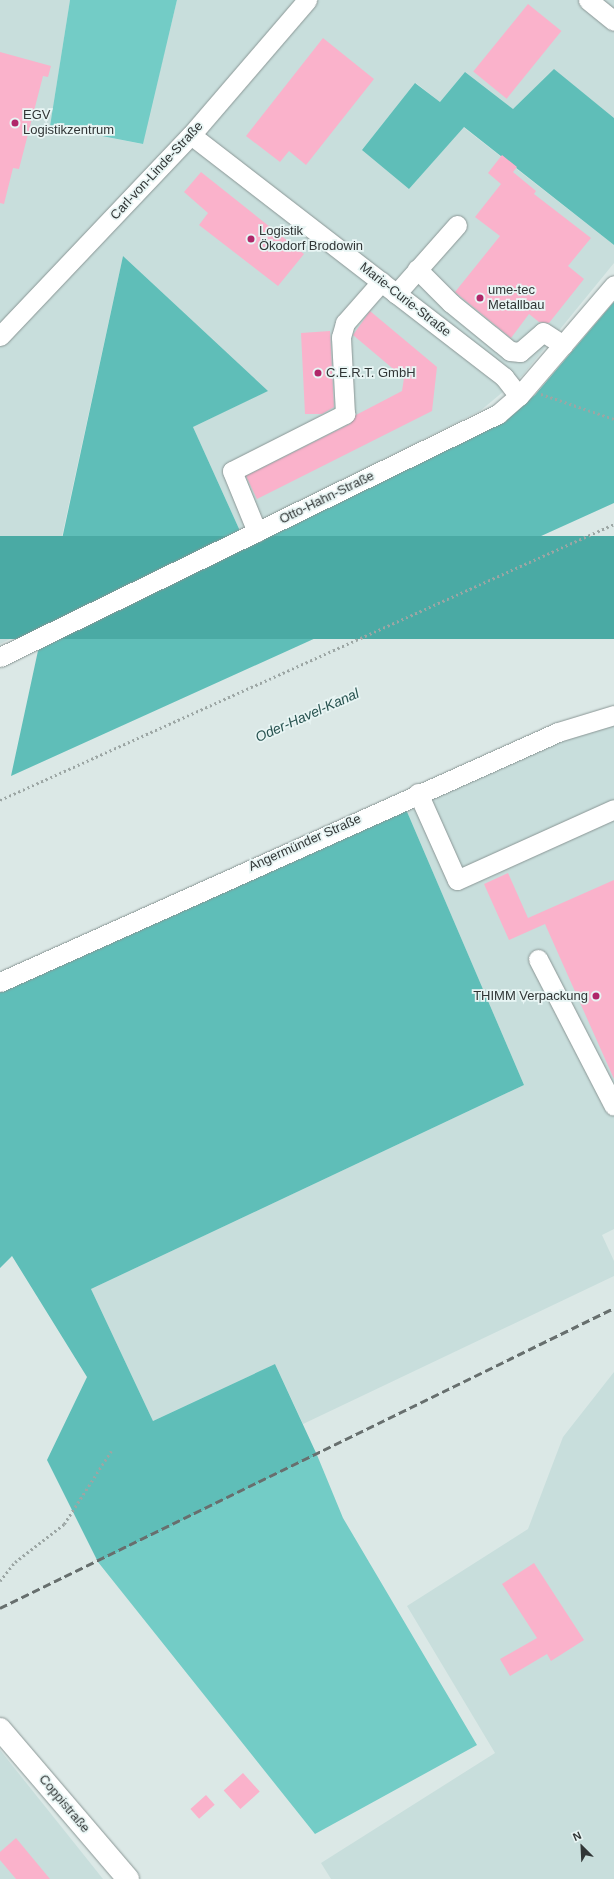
<!DOCTYPE html>
<html>
<head>
<meta charset="utf-8">
<style>
  body { margin:0 }
  #map { position:relative; width:614px; height:1879px; overflow:hidden; background:#dbe8e6; font-family:Helvetica,sans-serif }
  div>[style] { position:absolute }
  .built>* { inset:0; background:#c8dedc }
  .green>* { inset:0; background:#73ccc6 }
  .forest>* { inset:0; background:#5fbeb8 }
  .water>* { inset:0; background:#4aaaa4; transform-origin:0 0 }
  .building>* { inset:0; background:#fab2cb; transform-origin:0 0 }
  .path>* { height:2.5px; margin-top:-1.25px; transform-origin:0; background:repeating-linear-gradient(90deg,#9ca6a4 0 2px,transparent 0 5px) }
  .roads { filter:drop-shadow(0 0 1px #8a9695) drop-shadow(0 0 1px #8a9695) }
  .minor>* { height:19px; margin:-9.5px; padding:0 9.5px; transform-origin:9.5px; border-radius:9.5px; background:#fff }
  .major>* { height:22px; margin:-11px; padding:0 11px; transform-origin:11px; border-radius:11px; background:#fff }
  .rail>* { height:3px; margin-top:-1.5px; transform-origin:0; background:repeating-linear-gradient(90deg,#676f6e 0 8px,transparent 0 12px) }
  .dots>* { width:11px; height:11px; translate:-50% -50%; box-sizing:border-box; border:2px solid #e8f5f4; border-radius:50% }
  span { translate:-50% -50%; white-space:nowrap; text-align:center; line-height:1.15; -webkit-text-stroke:3.5px #e8f5f4; paint-order:stroke }
  .poi-label { font-size:13px; color:#313636 }
  .left { translate:0 -50%; text-align:left }
  .right { translate:-100% -50%; text-align:right }
  .street-label { font-size:13px; color:#313636 }
  .water-label { font-size:14px; color:#27524f; font-style:italic }
  .north { position:absolute; left:562px; top:1827px; width:40px; height:40px; -webkit-text-stroke:3px #e8f5f4; paint-order:stroke; rotate:336deg; font-size:11px; font-weight:700; line-height:16px; text-align:center; color:#313636 }
  .north::after { content:''; display:block; margin:auto; width:14px; height:18px; background:#313636; clip-path:polygon(50% 0,100% 100%,50% 72%,0 100%) }
</style>
</head>
<body>
<div id="map">
  <div class="built">
    <div style="clip-path:polygon(0 0,70px 0,50px 126px,142px 144px,177px 0,614px 0,614px 118px,554px 70px,513px 109px,440px 102px,416px 83px,409px 189px,463px 127px,614px 245px,614px 263px,522px 376px,480px 411px,240px 531px,193px 427px,267px 391px,123px 256px,43px 623px,0 644px)"></div>
    <div style="clip-path:polygon(614px 715px,614px 1229px,602px 1235px,614px 1261px,614px 1276px,303px 1424px,275px 1364px,153px 1421px,91px 1289px,524px 1085px,402px 800px)"></div>
    <div style="clip-path:polygon(614px 1372px,614px 1879px,331px 1879px,321px 1863px,495px 1753px,407px 1606px,528px 1529px,563px 1437px)"></div>
    <div style="clip-path:polygon(0 1750px,103px 1879px,0 1879px)"></div>
  </div>
  <div class="green">
    <div style="clip-path:polygon(70px 0,177px 0,143px 144px,50px 126px)"></div>
    <div style="clip-path:polygon(317px 1455px,343px 1518px,477px 1745px,315px 1834px,98px 1562px)"></div>
  </div>
  <div class="forest">
    <div style="clip-path:polygon(554px 69px,614px 118px,614px 245px,464px 127px,409px 189px,362px 150px,415px 83px,440px 102px,465px 72px,513px 109px)"></div>
    <div style="clip-path:polygon(123px 256px,268px 391px,193px 427px,240px 531px,514px 412px,535px 395px,614px 302px,614px 503px,11px 776px)"></div>
    <div style="clip-path:polygon(402px 800px,524px 1085px,91px 1289px,153px 1421px,275px 1364px,317px 1455px,98px 1562px,47px 1460px,87px 1377px,12px 1256px,0 1268px,0 989px)"></div>
  </div>
  <div class="water">
    <div style="left:614px;top:536px;width:103px;height:670px;rotate:90deg"></div>
  </div>
  <div class="building">
    <div style="left:528px;top:4px;width:43px;height:87px;rotate:39deg"></div>
    <div style="clip-path:polygon(323px 38px,374px 79px,306px 165px,289px 151px,280px 162px,246px 136px)"></div>
    <div style="clip-path:polygon(0 52px,51px 66px,48px 77px,43px 76px,19px 169px,13px 168px,4px 204px,0 203px)"></div>
    <div style="clip-path:polygon(502px 155px,517px 167px,513px 172px,536px 191px,534px 194px,591px 238px,568px 266px,584px 279px,549px 323px,539px 322px,529px 314px,511px 338px,455px 292px,500px 236px,475px 217px,501px 184px,488px 173px)"></div>
    <div style="clip-path:polygon(201px 172px,304px 254px,278px 286px,199px 225px,208px 213px,184px 192px)"></div>
    <div style="clip-path:polygon(370px 311px,437px 367px,432px 411px,257px 499px,246px 476px,350px 424px,356px 415px,402px 391px,404px 378px,353px 335px)"></div>
    <div style="clip-path:polygon(330px 331px,334px 407px,322px 414px,305px 414px,301px 333px)"></div>
    <div style="clip-path:polygon(508px 873px,528px 918px,614px 880px,614px 1079px,545px 924px,509px 940px,484px 884px)"></div>
    <div style="clip-path:polygon(534px 1563px,584px 1640px,551px 1661px,547px 1654px,510px 1676px,500px 1659px,537px 1638px,502px 1584px)"></div>
    <div style="left:243px;top:1773px;width:25px;height:26px;rotate:48deg"></div>
    <div style="left:206px;top:1795px;width:13px;height:21px;rotate:48deg"></div>
    <div style="clip-path:polygon(16px 1838px,50px 1879px,16px 1879px,0 1860px,0 1852px)"></div>
  </div>
  <div class="path">
    <div style="left:541px;top:394px;width:77px;rotate:18.9deg"></div>
    <div style="left:0;top:800px;width:673px;rotate:-24.2deg"></div>
    <div style="left:0;top:1581px;width:24px;rotate:-52deg"></div>
    <div style="left:15px;top:1562px;width:62px;rotate:-37.8deg"></div>
    <div style="left:64px;top:1524px;width:87px;rotate:-57.2deg"></div>
  </div>
  <div class="roads">
    <div class="minor">
      <div style="left:588px;top:0;width:33px;rotate:39deg"></div>
      <div style="left:191px;top:135px;width:396px;rotate:37.7deg"></div>
      <div style="left:504px;top:377px;width:24px;rotate:52deg"></div>
      <div style="left:417px;top:269px;width:48px;rotate:45deg"></div>
      <div style="left:451px;top:303px;width:76px;rotate:39.1deg"></div>
      <div style="left:510px;top:351px;width:10px;rotate:6deg"></div>
      <div style="left:520px;top:352px;width:30px;rotate:-41deg"></div>
      <div style="left:543px;top:332px;width:24px;rotate:33deg"></div>
      <div style="left:396px;top:294px;width:92px;rotate:-48.5deg"></div>
      <div style="left:0;top:336px;width:277px;rotate:-46.5deg"></div>
      <div style="left:191px;top:135px;width:178px;rotate:-49.3deg"></div>
      <div style="left:257px;top:532px;width:66px;rotate:-112.3deg"></div>
      <div style="left:232px;top:471px;width:127px;rotate:-26.8deg"></div>
      <div style="left:345px;top:414px;width:77px;rotate:-93deg"></div>
      <div style="left:341px;top:337px;width:15px;rotate:-74deg"></div>
      <div style="left:345px;top:323px;width:55px;rotate:-48.7deg"></div>
      <div style="left:0;top:657px;width:554px;rotate:-26.01deg"></div>
      <div style="left:498px;top:414px;width:28px;rotate:-41deg"></div>
      <div style="left:519px;top:396px;width:146px;rotate:-49.4deg"></div>
      <div style="left:418px;top:793px;width:95px;rotate:65.9deg"></div>
      <div style="left:457px;top:880px;width:172px;rotate:-24.3deg"></div>
      <div style="left:538px;top:959px;width:165px;rotate:62.7deg"></div>
      <div style="left:0;top:982px;width:611px;rotate:-24.13deg"></div>
      <div style="left:558px;top:732px;width:59px;rotate:-16.9deg"></div>
    </div>
    <div class="major">
      <div style="left:0;top:1729px;width:197px;rotate:49.5deg"></div>
    </div>
  </div>
  <div class="rail">
    <div style="left:0;top:1608px;width:683px;rotate:-26.04deg"></div>
  </div>
  <div class="dots">
    <div style="left:15px;top:123px;background:#af2769"></div>
    <div style="left:251px;top:239px;background:#af2769"></div>
    <div style="left:480px;top:298px;background:#af2769"></div>
    <div style="left:318px;top:373px;background:#af2769"></div>
    <div style="left:596px;top:996px;background:#af2769"></div>
  </div>
  <div class="poi-label">
    <span class="left" style="left:23px;top:123px">EGV<br>Logistikzentrum</span>
    <span class="left" style="left:259px;top:239px">Logistik<br>Ökodorf Brodowin</span>
    <span class="left" style="left:488px;top:298px">ume-tec<br>Metallbau</span>
    <span class="left" style="left:326px;top:373px">C.E.R.T. GmbH</span>
    <span class="right" style="left:588px;top:996px">THIMM Verpackung</span>
  </div>
  <div class="street-label">
    <span style="left:157px;top:171px;rotate:-47deg">Carl-von-Linde-Straße</span>
    <span style="left:405px;top:300px;rotate:38deg">Marie-Curie-Straße</span>
    <span style="left:327px;top:498px;rotate:-26deg">Otto-Hahn-Straße</span>
    <span style="left:305px;top:843px;rotate:-24deg">Angermünder Straße</span>
    <span style="left:64px;top:1804px;rotate:50deg">Coppistraße</span>
  </div>
  <div class="water-label">
    <span style="left:307px;top:715px;rotate:-24deg">Oder-Havel-Kanal</span>
  </div>
  <div class="north">N</div>
</div>
</body>
</html>
